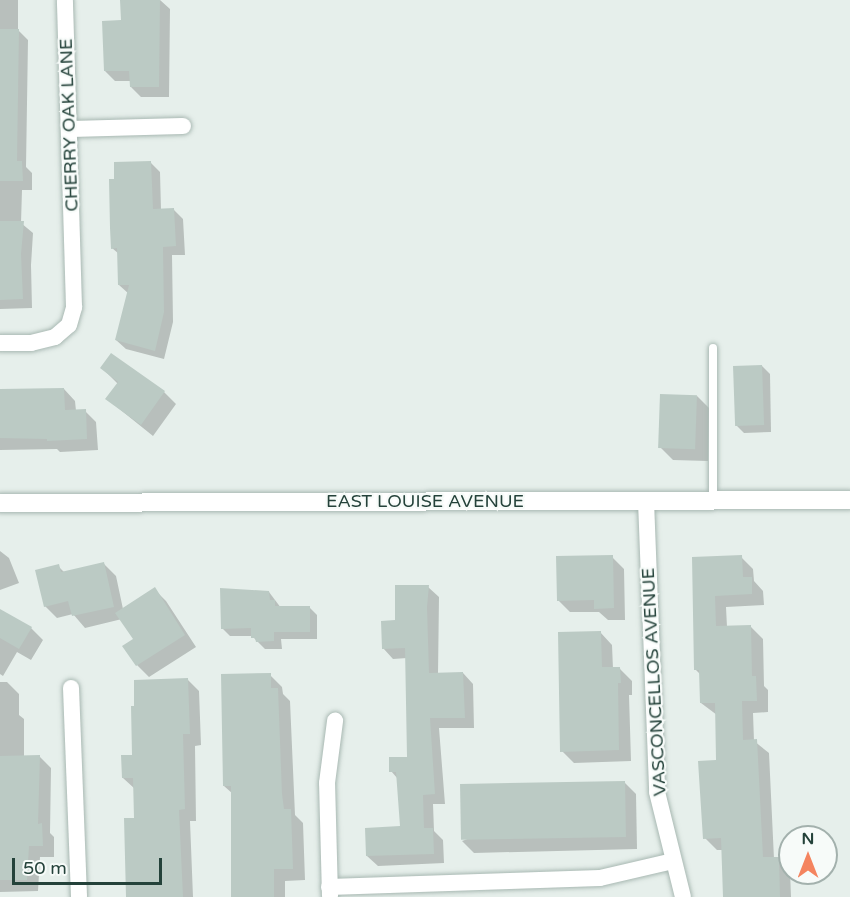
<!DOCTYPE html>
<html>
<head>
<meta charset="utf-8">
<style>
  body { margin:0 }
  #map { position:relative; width:850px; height:897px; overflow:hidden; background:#e6efeb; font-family:"Varela Round",sans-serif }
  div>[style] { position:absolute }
  .shadow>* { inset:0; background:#0003 }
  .building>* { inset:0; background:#bbcac4; transform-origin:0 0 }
  .roads { filter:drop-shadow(0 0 2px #a8b8b2) drop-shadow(0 0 2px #a8b8b2) }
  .service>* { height:8px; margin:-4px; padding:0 4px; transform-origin:4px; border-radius:4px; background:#fff }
  .minor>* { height:16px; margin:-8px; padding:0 8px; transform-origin:8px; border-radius:8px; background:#fff }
  .tertiary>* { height:18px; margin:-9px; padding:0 9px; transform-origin:9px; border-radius:9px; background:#fff }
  span { translate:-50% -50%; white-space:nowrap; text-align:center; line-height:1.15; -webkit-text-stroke:4.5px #f7fbf9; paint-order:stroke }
  .street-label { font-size:18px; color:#24423a }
  .north { position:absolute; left:778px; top:825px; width:60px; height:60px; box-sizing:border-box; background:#f7fbf9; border:2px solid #a3b1ad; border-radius:50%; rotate:0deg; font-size:16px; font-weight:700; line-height:24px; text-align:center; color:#24423a }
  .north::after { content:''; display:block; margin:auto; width:21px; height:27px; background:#f4845f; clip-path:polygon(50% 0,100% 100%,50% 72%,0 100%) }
  .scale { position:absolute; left:12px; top:858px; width:150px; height:27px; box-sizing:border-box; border:3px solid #24423a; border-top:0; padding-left:8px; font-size:18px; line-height:21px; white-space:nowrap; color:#24423a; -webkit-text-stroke:4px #f7fbf9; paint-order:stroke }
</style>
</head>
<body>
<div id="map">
  <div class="shadow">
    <div style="clip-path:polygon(0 0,18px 0,18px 30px,28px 40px,26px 167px,32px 173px,32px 190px,22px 190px,21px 223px,33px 233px,31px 265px,32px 308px,0 309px)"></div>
    <div style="clip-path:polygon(122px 0,160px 0,170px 9px,169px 97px,141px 97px,131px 87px,131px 81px,115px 81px,105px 71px,122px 22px)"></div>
    <div style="clip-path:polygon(151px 163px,160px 172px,161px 210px,174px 210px,183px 219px,185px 255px,172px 255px,173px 322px,164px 359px,126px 349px,116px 340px,129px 294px,119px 285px,119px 254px,112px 248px)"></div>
    <div style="clip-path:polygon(111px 355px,164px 392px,176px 404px,153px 436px,107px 399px,118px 384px,102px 368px)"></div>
    <div style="clip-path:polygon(762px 366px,770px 374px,771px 432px,744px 433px,736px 425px)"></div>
    <div style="clip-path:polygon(64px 389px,75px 401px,76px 411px,85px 411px,96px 422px,98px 450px,60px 452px,57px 449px,0 450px,0 390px)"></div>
    <div style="clip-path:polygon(697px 396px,709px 408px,708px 461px,673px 460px,661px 448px)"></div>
    <div style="clip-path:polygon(0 551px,9px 558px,19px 583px,0 590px)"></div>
    <div style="clip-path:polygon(612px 557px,624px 569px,625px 620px,608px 620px,599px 612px,570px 612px,558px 600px)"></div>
    <div style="clip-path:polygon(741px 557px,753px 569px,754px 581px,763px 591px,764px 605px,726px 607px,727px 627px,751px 627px,763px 639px,764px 686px,768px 690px,768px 712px,753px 713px,754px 741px,769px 753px,774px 859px,778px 858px,790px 870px,791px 897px,724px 897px,723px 850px,717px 850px,705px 838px,718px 762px,717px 715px,701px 703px,701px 675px,695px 669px,693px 558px)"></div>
    <div style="clip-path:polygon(104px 564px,116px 576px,123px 609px,154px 589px,166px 601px,196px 647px,149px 677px,137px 665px,135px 640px,122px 619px,85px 628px,73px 614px,57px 618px,45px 606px,58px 566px,65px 573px)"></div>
    <div style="clip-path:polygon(428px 587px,439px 597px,438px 674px,463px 673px,473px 684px,474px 728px,439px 728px,445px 804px,433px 804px,434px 831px,443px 840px,444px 863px,378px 866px,367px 856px,402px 828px,398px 779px,391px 771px,409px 758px,407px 658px,393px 659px,383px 648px,396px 622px)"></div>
    <div style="clip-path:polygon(269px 592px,281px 608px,309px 607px,317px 615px,317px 639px,281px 639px,282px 649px,265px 649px,252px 636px,230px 636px,222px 628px)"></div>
    <div style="clip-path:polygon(0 610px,31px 628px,43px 640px,31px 660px,17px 652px,3px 676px,0 674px)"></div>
    <div style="clip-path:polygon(600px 632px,612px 645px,613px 669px,620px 669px,632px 681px,632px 695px,629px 695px,631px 761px,574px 763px,562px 751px)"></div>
    <div style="clip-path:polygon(270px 675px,282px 687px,283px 694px,290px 701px,295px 815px,303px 823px,305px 880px,285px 881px,285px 897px,232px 897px,233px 794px,224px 786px)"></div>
    <div style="clip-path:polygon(187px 679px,199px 691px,201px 745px,195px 746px,196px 821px,190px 821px,193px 897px,127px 897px,135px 819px,135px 789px,123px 778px,134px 756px)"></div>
    <div style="clip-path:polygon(0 682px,7px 682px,19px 694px,19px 715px,24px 719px,24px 757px,39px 756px,51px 768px,50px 833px,54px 837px,54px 857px,40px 857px,38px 891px,0 892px)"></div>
    <div style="clip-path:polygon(624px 782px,636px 794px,637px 849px,474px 853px,462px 841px)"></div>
  </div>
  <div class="building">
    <div style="clip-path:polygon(120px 0,160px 0,159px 87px,130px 87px,129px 71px,104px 71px,102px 21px,121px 20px)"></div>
    <div style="clip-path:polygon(0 29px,19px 29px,17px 161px,22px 161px,23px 181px,0 181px)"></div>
    <div style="clip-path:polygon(151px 161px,153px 209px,174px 208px,176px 246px,163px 247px,164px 312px,155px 351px,115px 340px,129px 285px,118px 285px,117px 248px,111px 249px,110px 228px,109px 179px,114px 179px,114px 162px)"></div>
    <div style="clip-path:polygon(0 221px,24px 221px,21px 254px,23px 299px,0 300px)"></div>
    <div style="clip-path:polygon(111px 353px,165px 391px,141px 425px,105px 399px,118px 382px,100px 368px)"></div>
    <div style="left:762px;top:365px;width:60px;height:29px;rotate:88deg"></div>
    <div style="clip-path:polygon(64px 388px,65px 410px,86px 409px,87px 439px,47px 441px,47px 439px,0 438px,0 389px)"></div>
    <div style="left:660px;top:394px;width:37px;height:54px;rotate:2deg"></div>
    <div style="clip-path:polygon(613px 555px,614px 608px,594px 609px,594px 600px,557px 601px,556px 556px)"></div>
    <div style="clip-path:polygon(742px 555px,743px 577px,752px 577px,752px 594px,715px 596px,716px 626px,751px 625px,752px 676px,756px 676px,757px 701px,742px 701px,743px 740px,757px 739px,763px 857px,779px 857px,780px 897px,723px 897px,721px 838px,703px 839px,698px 761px,716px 760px,715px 703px,700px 703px,699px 670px,694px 670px,692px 557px)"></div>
    <div style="clip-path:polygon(104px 562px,114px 607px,72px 616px,68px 601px,44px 607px,35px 570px,59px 564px,61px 572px)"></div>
    <div style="clip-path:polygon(395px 585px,429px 585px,427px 607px,429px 673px,463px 672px,465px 718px,430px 718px,435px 794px,423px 795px,424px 828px,433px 828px,434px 854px,366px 856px,365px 828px,400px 826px,396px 772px,389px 772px,389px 757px,407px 757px,405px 648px,382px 649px,381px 621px,395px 620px)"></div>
    <div style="clip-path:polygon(155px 587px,185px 635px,136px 666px,122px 646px,133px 639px,115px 613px)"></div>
    <div style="clip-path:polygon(220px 588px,269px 591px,270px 600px,275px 600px,275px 606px,310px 606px,310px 632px,274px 632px,274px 641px,256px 642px,255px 638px,251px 638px,251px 628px,221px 629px)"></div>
    <div style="clip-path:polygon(0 609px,32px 627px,19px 649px,0 638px)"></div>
    <div style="clip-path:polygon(601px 631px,602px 667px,620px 667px,621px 683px,618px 683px,619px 750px,560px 752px,558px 632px)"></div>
    <div style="clip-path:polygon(271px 673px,271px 688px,278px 688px,282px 794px,284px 809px,291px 809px,293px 869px,274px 869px,274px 897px,231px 897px,231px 786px,223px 786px,221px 674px)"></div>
    <div style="clip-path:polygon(188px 678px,190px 734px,183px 734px,185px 809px,179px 810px,183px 897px,126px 897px,124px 818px,134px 818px,133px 778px,122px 778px,121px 755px,132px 755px,131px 706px,134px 706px,134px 680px)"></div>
    <div style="clip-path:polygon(40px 755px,38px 824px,42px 823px,43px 846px,29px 846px,27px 880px,0 880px,0 756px)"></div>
    <div style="left:625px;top:781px;width:56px;height:165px;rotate:89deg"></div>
  </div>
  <div class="roads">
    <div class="service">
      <div style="left:713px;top:348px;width:152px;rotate:90deg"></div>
    </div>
    <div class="minor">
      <div style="left:70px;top:129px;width:113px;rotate:-1.5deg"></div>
      <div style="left:0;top:343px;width:31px"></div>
      <div style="left:31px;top:343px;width:25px;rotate:-14deg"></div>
      <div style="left:55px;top:337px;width:18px;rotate:-41deg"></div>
      <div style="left:69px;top:325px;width:19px;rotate:-74deg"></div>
      <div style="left:74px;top:307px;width:307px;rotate:-91.7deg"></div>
      <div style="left:646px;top:501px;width:291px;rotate:87.8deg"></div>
      <div style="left:657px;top:792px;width:108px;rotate:76.1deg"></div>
      <div style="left:71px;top:688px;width:209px;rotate:87.8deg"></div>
      <div style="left:329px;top:887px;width:271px;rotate:-1.9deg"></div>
      <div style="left:600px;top:878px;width:75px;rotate:-13.1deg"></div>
      <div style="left:330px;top:896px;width:113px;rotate:-91.5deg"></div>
      <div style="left:327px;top:783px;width:63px;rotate:-82.6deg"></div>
    </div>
    <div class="tertiary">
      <div style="left:0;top:503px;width:850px;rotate:-0.2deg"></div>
    </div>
  </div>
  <div class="street-label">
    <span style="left:69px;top:125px;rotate:-92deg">CHERRY OAK LANE</span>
    <span style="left:425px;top:501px">EAST LOUISE AVENUE</span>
    <span style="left:654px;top:682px;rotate:-93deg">VASCONCELLOS AVENUE</span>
  </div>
  <div class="north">N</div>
  <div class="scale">50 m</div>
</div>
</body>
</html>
